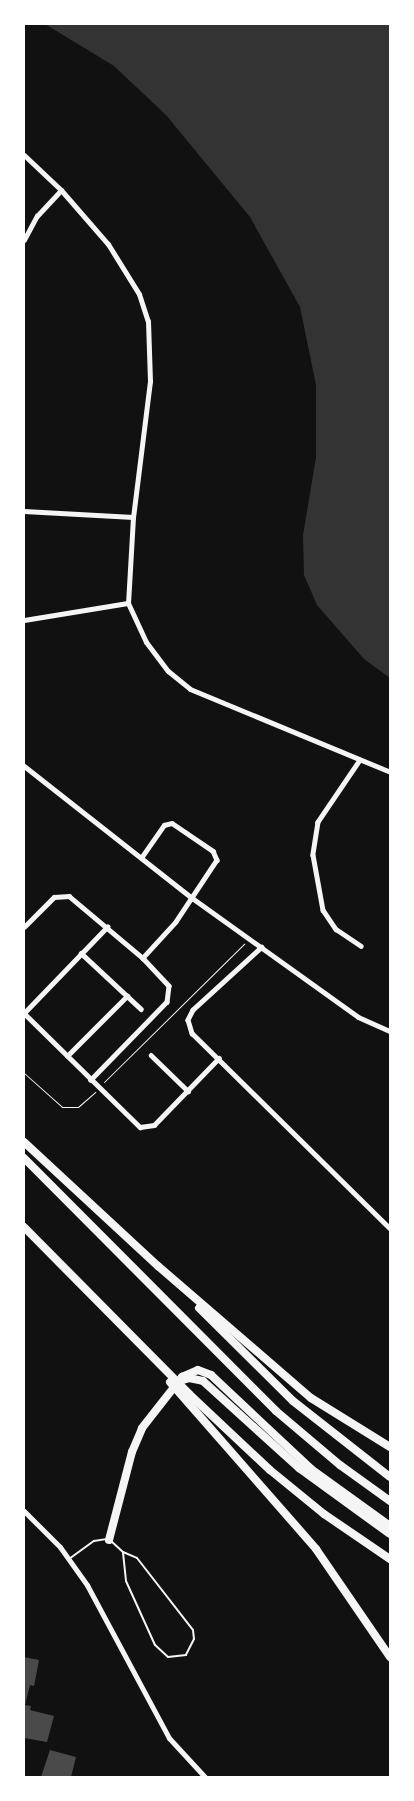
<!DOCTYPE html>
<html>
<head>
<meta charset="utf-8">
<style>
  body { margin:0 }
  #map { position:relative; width:414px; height:1801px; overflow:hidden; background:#111; font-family:"Nunito Sans",sans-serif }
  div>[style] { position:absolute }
  .water>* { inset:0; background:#333 }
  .building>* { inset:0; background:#4a4a4a }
  .path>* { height:1px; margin:-0.5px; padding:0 0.5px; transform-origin:0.5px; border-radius:0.5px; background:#f5f5f5 }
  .service>* { height:2px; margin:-1px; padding:0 1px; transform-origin:1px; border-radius:1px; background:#f5f5f5 }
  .minor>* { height:4.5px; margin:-2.25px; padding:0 2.25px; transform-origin:2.25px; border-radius:2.25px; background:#f5f5f5 }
  .tertiary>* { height:5px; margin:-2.5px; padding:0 2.5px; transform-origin:2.5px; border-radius:2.5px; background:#f5f5f5 }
  .motorway>* { height:8px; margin:-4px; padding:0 4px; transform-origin:4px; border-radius:4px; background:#f5f5f5 }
  span { translate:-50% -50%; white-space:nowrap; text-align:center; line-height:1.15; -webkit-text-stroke:4.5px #fff; paint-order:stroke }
  .frame { position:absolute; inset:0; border:25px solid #fff; pointer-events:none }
</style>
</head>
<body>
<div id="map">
  <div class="water">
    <div style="clip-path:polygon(45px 24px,390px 24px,390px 678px,364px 659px,317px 605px,304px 575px,303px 535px,316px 457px,316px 385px,300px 307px,250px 217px,166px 115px,114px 66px)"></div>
  </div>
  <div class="building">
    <div style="clip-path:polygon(24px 1657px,39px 1660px,34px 1686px,30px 1685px,25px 1705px,31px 1706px,30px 1710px,54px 1716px,47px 1742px,24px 1738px)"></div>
    <div style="clip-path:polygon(50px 1750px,76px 1757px,71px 1777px,41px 1777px)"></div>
  </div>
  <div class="path">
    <div style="left:24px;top:1073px;width:51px;rotate:41.8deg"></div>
    <div style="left:62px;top:1107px;width:16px"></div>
    <div style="left:78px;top:1107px;width:23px;rotate:-41deg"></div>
    <div style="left:104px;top:1082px;width:197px;rotate:-44.6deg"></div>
  </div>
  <div class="service">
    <div style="left:110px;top:1540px;width:18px;rotate:43deg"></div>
    <div style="left:123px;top:1552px;width:15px;rotate:23deg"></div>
    <div style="left:137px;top:1558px;width:91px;rotate:52.1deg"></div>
    <div style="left:193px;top:1630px;width:9px;rotate:84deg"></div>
    <div style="left:194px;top:1639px;width:18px;rotate:117deg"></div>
    <div style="left:186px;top:1655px;width:18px;rotate:174deg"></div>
    <div style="left:168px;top:1657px;width:18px;rotate:-137deg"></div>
    <div style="left:155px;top:1645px;width:70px;rotate:-114.4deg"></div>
    <div style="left:126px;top:1581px;width:29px;rotate:-96deg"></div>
    <div style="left:69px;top:1559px;width:31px;rotate:-36deg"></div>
    <div style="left:94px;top:1541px;width:12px;rotate:-9deg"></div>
  </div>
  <div class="minor">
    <div style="left:24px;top:240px;width:27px;rotate:-62deg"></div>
    <div style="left:37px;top:216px;width:35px;rotate:-47deg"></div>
    <div style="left:24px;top:511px;width:109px;rotate:3.2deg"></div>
    <div style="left:360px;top:760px;width:75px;rotate:124.1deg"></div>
    <div style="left:318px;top:822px;width:33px;rotate:99deg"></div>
    <div style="left:313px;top:855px;width:56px;rotate:79.7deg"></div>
    <div style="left:323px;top:910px;width:23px;rotate:56deg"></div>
    <div style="left:336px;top:929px;width:30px;rotate:34deg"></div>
    <div style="left:141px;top:858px;width:40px;rotate:-55.1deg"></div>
    <div style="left:164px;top:825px;width:8px;rotate:-14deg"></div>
    <div style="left:172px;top:823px;width:50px;rotate:34.3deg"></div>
    <div style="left:213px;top:851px;width:10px;rotate:66deg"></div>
    <div style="left:217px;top:860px;width:74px;rotate:123.5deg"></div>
    <div style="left:176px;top:922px;width:49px;rotate:132.5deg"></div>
    <div style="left:24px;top:927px;width:42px;rotate:-45deg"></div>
    <div style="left:54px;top:897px;width:15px;rotate:-4deg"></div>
    <div style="left:69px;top:896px;width:97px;rotate:40deg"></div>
    <div style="left:143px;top:958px;width:38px;rotate:47deg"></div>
    <div style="left:169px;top:986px;width:16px;rotate:97deg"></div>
    <div style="left:167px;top:1002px;width:109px;rotate:134.3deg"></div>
    <div style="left:262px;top:947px;width:93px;rotate:137.6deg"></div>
    <div style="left:193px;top:1010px;width:11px;rotate:117deg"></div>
    <div style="left:188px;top:1020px;width:14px;rotate:73deg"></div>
    <div style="left:192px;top:1033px;width:278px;rotate:44.6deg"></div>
    <div style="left:81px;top:953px;width:82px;rotate:43deg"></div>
    <div style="left:24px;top:1013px;width:163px;rotate:44.5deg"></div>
    <div style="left:140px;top:1127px;width:14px;rotate:-8deg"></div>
    <div style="left:154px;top:1125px;width:93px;rotate:-45.9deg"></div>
    <div style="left:24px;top:1013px;width:120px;rotate:-46deg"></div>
    <div style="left:151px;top:1055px;width:52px;rotate:44.2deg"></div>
    <div style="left:67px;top:1056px;width:85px;rotate:-45deg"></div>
  </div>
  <div class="tertiary">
    <div style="left:24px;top:155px;width:51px;rotate:43.4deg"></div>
    <div style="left:61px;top:190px;width:72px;rotate:49deg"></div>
    <div style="left:108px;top:244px;width:59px;rotate:58.2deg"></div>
    <div style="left:139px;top:294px;width:28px;rotate:72deg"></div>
    <div style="left:148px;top:321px;width:60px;rotate:88.1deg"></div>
    <div style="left:150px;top:381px;width:137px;rotate:97.1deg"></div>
    <div style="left:133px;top:517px;width:86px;rotate:93.3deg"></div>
    <div style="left:128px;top:603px;width:43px;rotate:65.2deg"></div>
    <div style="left:146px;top:642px;width:36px;rotate:53deg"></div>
    <div style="left:168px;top:671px;width:28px;rotate:39deg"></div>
    <div style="left:190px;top:689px;width:217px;rotate:22.5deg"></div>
    <div style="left:24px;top:620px;width:105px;rotate:-9.3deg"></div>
    <div style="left:24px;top:766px;width:214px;rotate:38.2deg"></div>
    <div style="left:192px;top:898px;width:204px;rotate:35.6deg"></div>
    <div style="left:358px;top:1017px;width:35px;rotate:24deg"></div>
    <div style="left:24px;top:1511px;width:51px;rotate:45deg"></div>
    <div style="left:60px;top:1547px;width:47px;rotate:54.6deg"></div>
    <div style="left:87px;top:1585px;width:174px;rotate:61.8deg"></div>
    <div style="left:169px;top:1738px;width:53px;rotate:47.3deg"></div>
  </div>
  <div class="motorway">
    <div style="left:24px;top:1142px;width:183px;rotate:42.8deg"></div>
    <div style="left:158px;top:1266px;width:202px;rotate:40.8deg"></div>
    <div style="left:311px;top:1398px;width:93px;rotate:31.8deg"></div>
    <div style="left:24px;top:1158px;width:357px;rotate:45.1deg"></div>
    <div style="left:276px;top:1411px;width:84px;rotate:40.2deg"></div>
    <div style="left:340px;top:1465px;width:62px;rotate:35.8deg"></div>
    <div style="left:24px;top:1227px;width:235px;rotate:45.3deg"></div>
    <div style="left:189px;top:1394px;width:111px;rotate:43.2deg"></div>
    <div style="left:270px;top:1470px;width:70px;rotate:39.2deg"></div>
    <div style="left:324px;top:1514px;width:80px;rotate:34.3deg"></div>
    <div style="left:199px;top:1308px;width:132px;rotate:44.7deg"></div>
    <div style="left:293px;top:1401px;width:123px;rotate:38.1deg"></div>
    <div style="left:180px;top:1381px;width:9px;rotate:-18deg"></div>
    <div style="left:189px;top:1378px;width:14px;rotate:12deg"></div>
    <div style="left:203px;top:1381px;width:130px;rotate:42.2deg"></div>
    <div style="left:299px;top:1468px;width:112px;rotate:36deg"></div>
    <div style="left:170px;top:1382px;width:222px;rotate:48.8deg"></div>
    <div style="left:316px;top:1549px;width:131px;rotate:55.6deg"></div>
    <div style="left:109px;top:1540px;width:91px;rotate:-75.4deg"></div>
    <div style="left:132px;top:1452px;width:26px;rotate:-67deg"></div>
    <div style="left:142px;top:1428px;width:65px;rotate:-51.9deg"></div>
    <div style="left:182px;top:1377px;width:17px;rotate:-24deg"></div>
    <div style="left:198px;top:1370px;width:14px;rotate:21deg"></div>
    <div style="left:211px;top:1375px;width:137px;rotate:43.2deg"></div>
    <div style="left:311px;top:1469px;width:97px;rotate:35.8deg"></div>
  </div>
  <div class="frame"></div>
</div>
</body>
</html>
